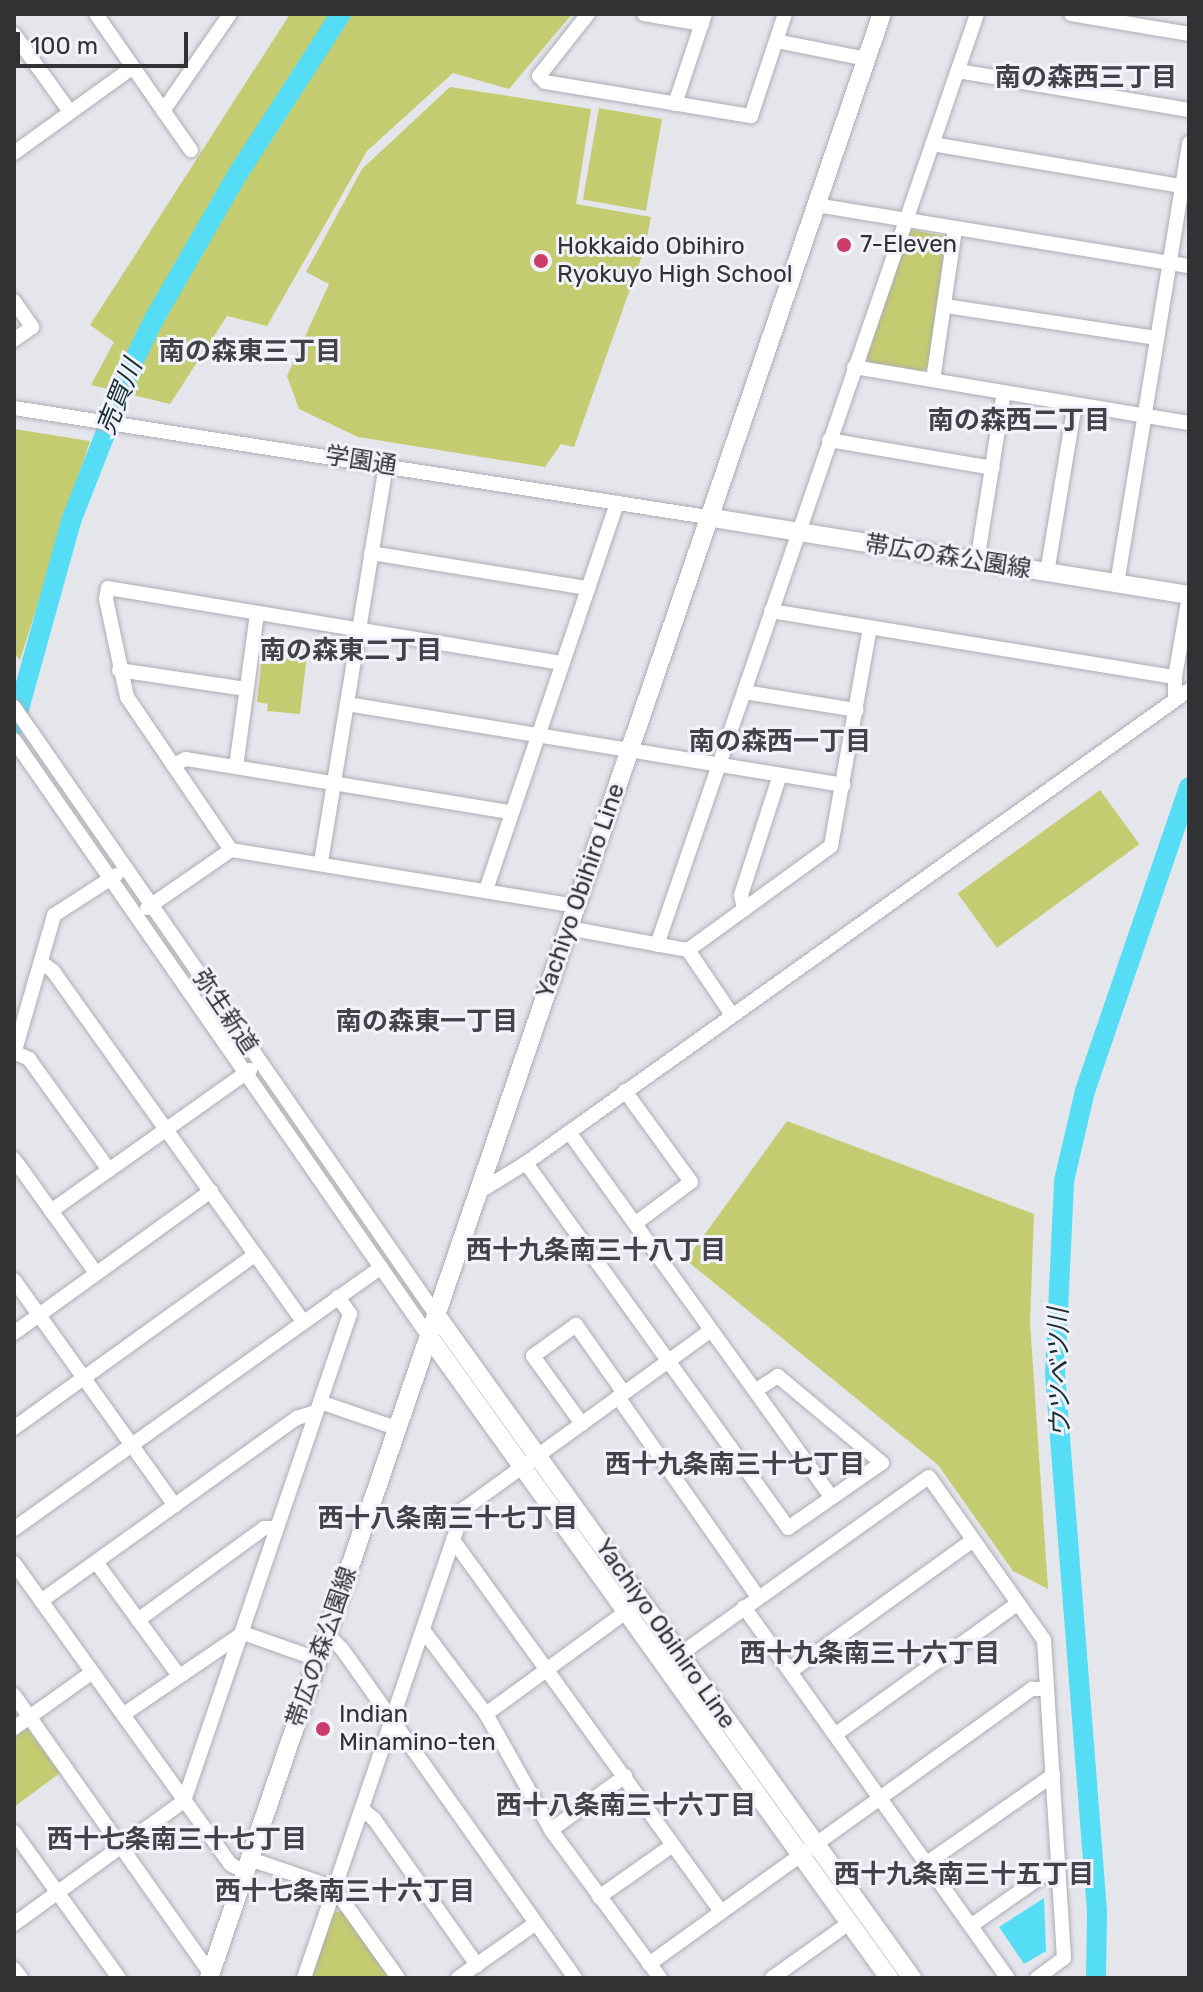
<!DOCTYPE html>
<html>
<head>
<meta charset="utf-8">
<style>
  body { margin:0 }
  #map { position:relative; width:1203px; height:1992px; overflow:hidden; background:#e5e5ec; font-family:Rubik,"Noto Sans JP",sans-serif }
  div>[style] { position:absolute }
  .green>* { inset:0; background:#c4cc71; transform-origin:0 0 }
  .water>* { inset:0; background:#55ddf6 }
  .river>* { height:20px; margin:-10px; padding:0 10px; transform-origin:10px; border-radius:10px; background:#55ddf6 }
  .roads { filter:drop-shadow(0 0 2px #adadb4) drop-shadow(0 0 2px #adadb4) }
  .minor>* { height:14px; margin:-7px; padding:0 7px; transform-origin:7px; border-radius:7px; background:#fff }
  .major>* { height:18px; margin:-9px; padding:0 9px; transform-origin:9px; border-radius:9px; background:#fff }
  .dots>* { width:22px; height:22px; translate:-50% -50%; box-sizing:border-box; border:4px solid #f2f2fa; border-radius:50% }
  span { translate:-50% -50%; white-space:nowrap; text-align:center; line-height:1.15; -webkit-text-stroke:6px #f2f2fa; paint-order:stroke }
  .poi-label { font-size:24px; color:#313234 }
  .left { translate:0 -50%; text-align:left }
  .street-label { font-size:24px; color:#313234 }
  .neighbourhood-label { font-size:26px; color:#424349; font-weight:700 }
  .water-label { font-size:26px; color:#182f34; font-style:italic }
  .frame { position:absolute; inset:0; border:16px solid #313234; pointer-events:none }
  .scale { position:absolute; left:16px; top:32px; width:172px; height:36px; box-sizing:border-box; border:4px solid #313234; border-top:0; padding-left:10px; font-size:24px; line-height:28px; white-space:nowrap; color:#313234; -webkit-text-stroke:6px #f2f2fa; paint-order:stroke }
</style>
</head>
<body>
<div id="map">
  <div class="green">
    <div style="clip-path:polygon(290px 14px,572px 14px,509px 89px,453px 73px,367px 151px,267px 326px,227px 316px,170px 404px,91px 385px,114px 342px,90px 325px)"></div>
    <div style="clip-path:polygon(450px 87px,591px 109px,576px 204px,651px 217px,645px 247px,574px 447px,561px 444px,545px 467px,358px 437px,299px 409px,287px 376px,329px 284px,306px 272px,362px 169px)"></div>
    <div style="left:599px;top:108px;width:64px;height:93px;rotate:10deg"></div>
    <div style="clip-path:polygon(913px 230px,948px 237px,928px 367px,921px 372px,871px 365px,865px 356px,907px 233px)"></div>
    <div style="clip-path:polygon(14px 429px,90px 441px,20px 660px,14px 653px)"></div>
    <div style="clip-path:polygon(264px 641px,308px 646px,300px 714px,267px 711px,268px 704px,257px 702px)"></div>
    <div style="left:1100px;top:790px;width:67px;height:176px;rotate:54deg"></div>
    <div style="clip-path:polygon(787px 1121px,1034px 1214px,1030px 1322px,1048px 1589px,1013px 1571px,938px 1465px,686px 1260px)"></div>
    <div style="clip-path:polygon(27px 1728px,60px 1773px,14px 1807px,14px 1738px)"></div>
    <div style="clip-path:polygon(343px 1911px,390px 1978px,310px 1978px,332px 1913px)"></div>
  </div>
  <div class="water">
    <div style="clip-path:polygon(1044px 1898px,1046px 1951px,1024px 1964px,999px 1927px)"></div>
  </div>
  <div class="river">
    <div style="left:14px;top:727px;width:214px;rotate:-74.5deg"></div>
    <div style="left:71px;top:521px;width:173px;rotate:-68.6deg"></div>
    <div style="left:134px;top:360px;width:46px;rotate:-64deg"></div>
    <div style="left:154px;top:319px;width:170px;rotate:-60deg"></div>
    <div style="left:239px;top:172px;width:188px;rotate:-57.2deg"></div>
    <div style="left:1096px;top:1978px;width:67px;rotate:-89.1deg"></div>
    <div style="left:1097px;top:1911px;width:539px;rotate:-94.47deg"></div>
    <div style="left:1055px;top:1374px;width:193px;rotate:-87.3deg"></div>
    <div style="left:1064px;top:1181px;width:92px;rotate:-76.9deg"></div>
    <div style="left:1085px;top:1091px;width:321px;rotate:-71.1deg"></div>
  </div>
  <div class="roads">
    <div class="minor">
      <div style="left:96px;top:14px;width:166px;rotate:55.1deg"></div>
      <div style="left:588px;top:14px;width:79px;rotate:128.3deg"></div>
      <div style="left:539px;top:76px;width:8px;rotate:45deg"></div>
      <div style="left:545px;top:82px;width:209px;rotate:9.4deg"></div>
      <div style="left:751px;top:116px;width:108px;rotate:-71.6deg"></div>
      <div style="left:644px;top:14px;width:59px;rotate:9.8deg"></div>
      <div style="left:1071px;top:14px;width:120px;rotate:9.6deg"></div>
      <div style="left:14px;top:34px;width:96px;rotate:54.3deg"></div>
      <div style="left:776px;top:41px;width:93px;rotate:11.2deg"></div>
      <div style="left:958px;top:71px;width:234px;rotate:9.6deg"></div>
      <div style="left:675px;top:104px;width:95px;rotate:-71.6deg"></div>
      <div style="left:163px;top:111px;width:118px;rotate:-55.4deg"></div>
      <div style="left:932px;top:144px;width:253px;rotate:9.6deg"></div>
      <div style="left:14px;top:153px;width:145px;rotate:-35.8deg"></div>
      <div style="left:816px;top:205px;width:378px;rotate:9.3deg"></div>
      <div style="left:14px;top:301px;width:32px;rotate:55deg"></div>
      <div style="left:32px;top:327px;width:22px;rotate:144deg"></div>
      <div style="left:945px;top:306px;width:214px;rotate:8.6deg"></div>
      <div style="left:854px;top:367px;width:340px;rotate:9.5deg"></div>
      <div style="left:933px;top:380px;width:153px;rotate:-81.7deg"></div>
      <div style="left:14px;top:408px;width:702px;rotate:8.94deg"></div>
      <div style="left:829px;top:440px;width:166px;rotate:9.7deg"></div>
      <div style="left:371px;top:553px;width:220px;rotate:9.2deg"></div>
      <div style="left:977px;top:562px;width:172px;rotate:-81deg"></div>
      <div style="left:1047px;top:573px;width:171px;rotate:-80.6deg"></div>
      <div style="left:1117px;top:584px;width:447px;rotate:-80.7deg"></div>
      <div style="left:771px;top:611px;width:409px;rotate:9.3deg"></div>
      <div style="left:119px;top:670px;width:128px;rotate:8.5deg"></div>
      <div style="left:744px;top:692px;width:114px;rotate:9.1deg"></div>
      <div style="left:1175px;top:699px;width:22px;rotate:-90deg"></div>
      <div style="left:1175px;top:677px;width:82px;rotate:-80.2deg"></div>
      <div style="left:347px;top:704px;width:503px;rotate:9.27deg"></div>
      <div style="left:14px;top:707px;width:741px;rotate:55.22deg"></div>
      <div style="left:14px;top:740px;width:728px;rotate:55.18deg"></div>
      <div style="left:173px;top:765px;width:14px;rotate:-25deg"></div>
      <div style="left:186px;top:759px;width:329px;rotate:9.3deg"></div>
      <div style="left:236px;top:767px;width:154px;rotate:-82.2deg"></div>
      <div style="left:231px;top:850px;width:185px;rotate:-124.2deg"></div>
      <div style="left:127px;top:697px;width:100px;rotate:-102.1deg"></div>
      <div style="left:106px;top:599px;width:11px;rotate:-80deg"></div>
      <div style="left:108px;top:588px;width:460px;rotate:9.4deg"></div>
      <div style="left:321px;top:862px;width:402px;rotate:-80.7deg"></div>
      <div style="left:486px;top:890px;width:409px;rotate:-71.3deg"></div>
      <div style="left:147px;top:908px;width:102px;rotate:-34.6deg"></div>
      <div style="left:231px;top:850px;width:350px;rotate:9.2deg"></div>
      <div style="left:744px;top:910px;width:15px;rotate:-101deg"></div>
      <div style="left:741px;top:895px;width:126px;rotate:-72deg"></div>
      <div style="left:568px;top:928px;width:122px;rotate:10.4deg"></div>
      <div style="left:688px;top:950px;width:177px;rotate:-36deg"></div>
      <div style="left:831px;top:846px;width:221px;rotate:-79.9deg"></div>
      <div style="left:657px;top:945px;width:984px;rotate:-71.03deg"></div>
      <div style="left:688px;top:950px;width:78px;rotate:55.9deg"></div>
      <div style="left:41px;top:962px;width:15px;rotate:37deg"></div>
      <div style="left:53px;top:971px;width:431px;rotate:54.5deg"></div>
      <div style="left:14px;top:1052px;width:17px;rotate:25deg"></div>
      <div style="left:29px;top:1059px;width:137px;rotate:54.2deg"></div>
      <div style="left:14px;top:1054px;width:145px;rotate:-73.9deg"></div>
      <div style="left:54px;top:915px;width:74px;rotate:-32.8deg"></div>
      <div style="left:625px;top:1091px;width:112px;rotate:54deg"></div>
      <div style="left:691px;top:1182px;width:69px;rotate:143.3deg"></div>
      <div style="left:569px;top:1132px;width:449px;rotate:54.3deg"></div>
      <div style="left:14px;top:1159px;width:140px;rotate:54.3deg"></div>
      <div style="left:526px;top:1163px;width:449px;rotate:54.3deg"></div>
      <div style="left:788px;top:1528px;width:114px;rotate:-34.7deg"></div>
      <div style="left:882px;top:1463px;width:136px;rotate:-140.1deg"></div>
      <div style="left:778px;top:1376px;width:27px;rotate:147deg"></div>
      <div style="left:477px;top:1193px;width:57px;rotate:-31.5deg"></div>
      <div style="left:526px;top:1163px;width:814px;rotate:-35.5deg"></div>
      <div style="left:51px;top:1211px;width:244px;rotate:-35.3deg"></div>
      <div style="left:14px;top:1280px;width:277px;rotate:54.5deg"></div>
      <div style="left:14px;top:1333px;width:243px;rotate:-35.8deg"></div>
      <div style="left:618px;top:1397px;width:244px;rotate:55deg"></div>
      <div style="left:320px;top:1402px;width:83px;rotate:18.9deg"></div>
      <div style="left:582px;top:1424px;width:84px;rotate:-125.8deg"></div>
      <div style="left:533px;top:1356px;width:53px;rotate:-35.8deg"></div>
      <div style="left:576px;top:1325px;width:83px;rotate:54.8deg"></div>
      <div style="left:14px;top:1428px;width:297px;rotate:-35.7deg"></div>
      <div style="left:14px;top:1529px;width:451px;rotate:-35.5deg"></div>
      <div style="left:453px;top:1540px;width:458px;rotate:54.2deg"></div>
      <div style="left:96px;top:1562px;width:141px;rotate:53.9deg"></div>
      <div style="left:14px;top:1563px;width:370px;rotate:54.3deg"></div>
      <div style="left:230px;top:1864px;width:17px;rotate:28deg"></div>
      <div style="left:41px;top:1601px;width:315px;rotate:-35.6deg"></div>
      <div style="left:297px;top:1418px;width:20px;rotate:-18deg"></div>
      <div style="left:744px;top:1607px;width:455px;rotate:54.6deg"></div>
      <div style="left:138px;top:1620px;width:156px;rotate:-36.1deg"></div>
      <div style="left:264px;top:1528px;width:13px"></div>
      <div style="left:423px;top:1630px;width:105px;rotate:53.1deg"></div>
      <div style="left:486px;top:1714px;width:133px;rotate:60.7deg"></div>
      <div style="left:551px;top:1830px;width:184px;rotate:53.6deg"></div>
      <div style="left:327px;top:1634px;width:21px;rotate:45deg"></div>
      <div style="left:342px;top:1649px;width:403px;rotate:54.7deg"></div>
      <div style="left:672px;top:1660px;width:315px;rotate:-35.5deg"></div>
      <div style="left:929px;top:1477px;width:199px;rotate:54.8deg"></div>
      <div style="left:1044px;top:1640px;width:319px;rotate:86.4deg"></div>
      <div style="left:1064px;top:1958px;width:34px;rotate:143deg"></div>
      <div style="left:791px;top:1671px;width:224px;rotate:-35.7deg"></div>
      <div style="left:14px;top:1695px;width:340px;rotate:54.8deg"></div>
      <div style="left:124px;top:1714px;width:144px;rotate:-34.2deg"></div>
      <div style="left:243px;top:1633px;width:78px;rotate:19.4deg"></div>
      <div style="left:486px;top:1714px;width:183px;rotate:-36.1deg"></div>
      <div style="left:14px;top:1728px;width:95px;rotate:-35.5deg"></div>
      <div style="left:836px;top:1734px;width:224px;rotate:-35.7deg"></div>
      <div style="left:362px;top:1809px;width:16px;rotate:40deg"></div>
      <div style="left:374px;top:1819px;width:179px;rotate:54.8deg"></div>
      <div style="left:551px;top:1830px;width:92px;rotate:-36.1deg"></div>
      <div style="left:14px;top:1832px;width:180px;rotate:54.3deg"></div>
      <div style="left:250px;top:1859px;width:90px;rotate:18.8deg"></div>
      <div style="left:927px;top:1863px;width:154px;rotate:-34.9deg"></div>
      <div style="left:333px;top:1895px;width:9px;rotate:21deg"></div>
      <div style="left:341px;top:1898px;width:98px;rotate:54.5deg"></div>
      <div style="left:599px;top:1897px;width:90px;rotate:-35.1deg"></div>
      <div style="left:14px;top:1924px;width:210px;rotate:-35.9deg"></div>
      <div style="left:184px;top:1801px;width:515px;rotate:-71.18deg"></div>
      <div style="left:350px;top:1314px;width:21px;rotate:-125deg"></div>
      <div style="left:972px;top:1925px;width:106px;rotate:-35deg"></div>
      <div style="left:649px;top:1964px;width:472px;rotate:-35.7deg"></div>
      <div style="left:1032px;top:1689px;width:15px"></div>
      <div style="left:14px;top:1969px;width:11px;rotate:52deg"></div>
      <div style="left:304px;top:1978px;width:496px;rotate:-71.2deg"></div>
      <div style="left:464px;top:1509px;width:304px;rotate:-35.9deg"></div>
      <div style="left:458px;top:1978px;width:95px;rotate:-35.2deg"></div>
      <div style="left:772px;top:1978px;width:95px;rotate:-35.5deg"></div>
    </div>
    <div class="major">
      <div style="left:707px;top:517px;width:488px;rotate:9.2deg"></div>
      <div style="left:437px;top:1316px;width:815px;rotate:54.34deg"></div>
      <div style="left:430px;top:1338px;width:788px;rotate:54.35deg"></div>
      <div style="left:209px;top:1978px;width:2076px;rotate:-71.09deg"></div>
    </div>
  </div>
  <div class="dots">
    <div style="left:844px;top:245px;background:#ca3c69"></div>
    <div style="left:541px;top:261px;background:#ca3c69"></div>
    <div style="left:323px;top:1729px;background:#ca3c69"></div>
  </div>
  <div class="poi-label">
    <span class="left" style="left:860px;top:245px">7-Eleven</span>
    <span class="left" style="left:557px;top:261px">Hokkaido Obihiro<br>Ryokuyo High School</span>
    <span class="left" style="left:339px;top:1729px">Indian<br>Minamino-ten</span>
  </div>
  <div class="street-label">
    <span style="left:361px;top:461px;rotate:9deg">学園通</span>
    <span style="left:948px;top:557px;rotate:9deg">帯広の森公園線</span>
    <span style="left:581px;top:891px;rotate:-71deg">Yachiyo Obihiro Line</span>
    <span style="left:225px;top:1012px;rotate:56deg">弥生新道</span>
    <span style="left:665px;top:1634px;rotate:55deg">Yachiyo Obihiro Line</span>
    <span style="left:322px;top:1647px;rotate:-71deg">帯広の森公園線</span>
  </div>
  <div class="neighbourhood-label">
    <span style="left:1086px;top:78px">南の森西三丁目</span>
    <span style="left:250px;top:352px">南の森東三丁目</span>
    <span style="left:1019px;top:421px">南の森西二丁目</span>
    <span style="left:351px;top:651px">南の森東二丁目</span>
    <span style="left:780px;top:742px">南の森西一丁目</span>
    <span style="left:427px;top:1022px">南の森東一丁目</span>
    <span style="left:596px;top:1251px">西十九条南三十八丁目</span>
    <span style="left:735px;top:1465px">西十九条南三十七丁目</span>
    <span style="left:448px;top:1519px">西十八条南三十七丁目</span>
    <span style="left:870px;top:1654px">西十九条南三十六丁目</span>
    <span style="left:626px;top:1806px">西十八条南三十六丁目</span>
    <span style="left:177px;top:1840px">西十七条南三十七丁目</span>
    <span style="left:964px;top:1875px">西十九条南三十五丁目</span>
    <span style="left:345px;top:1892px">西十七条南三十六丁目</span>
  </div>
  <div class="water-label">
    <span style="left:120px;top:397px;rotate:-68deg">売買川</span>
    <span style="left:1060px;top:1373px;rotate:-91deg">ウツベツ川</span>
  </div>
  <div class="frame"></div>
  <div class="scale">100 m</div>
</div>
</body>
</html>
